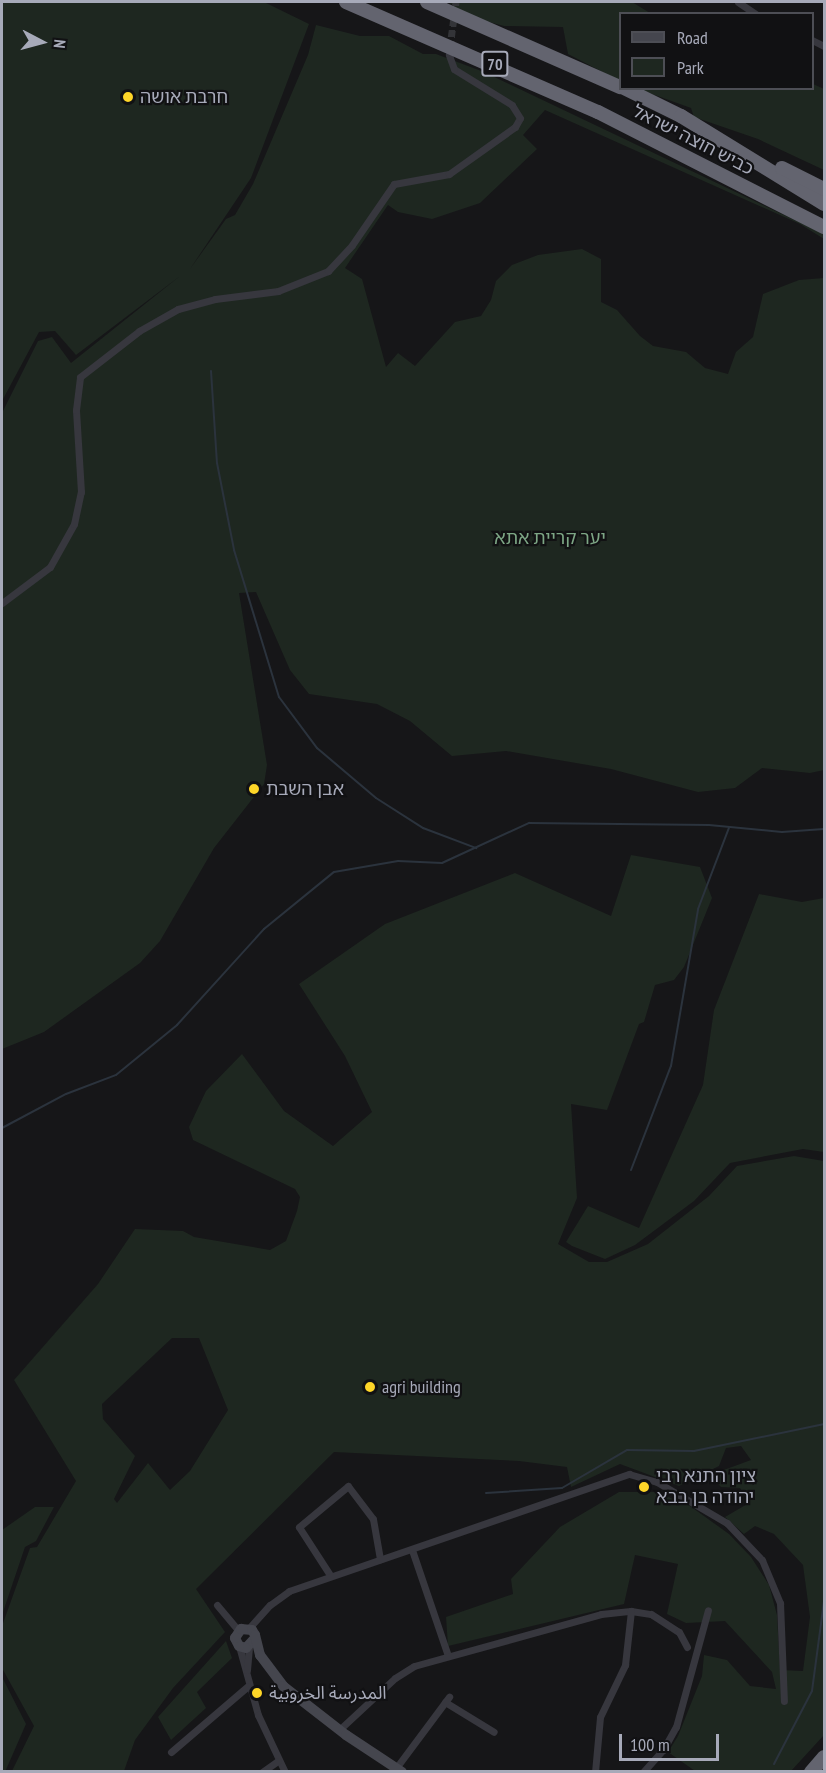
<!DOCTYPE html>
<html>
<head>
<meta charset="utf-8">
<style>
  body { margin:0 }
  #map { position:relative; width:826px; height:1773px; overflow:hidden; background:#161618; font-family:"PT Sans Narrow","Noto Sans Arabic","Noto Sans Hebrew",sans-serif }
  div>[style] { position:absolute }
  .green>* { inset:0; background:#1e2720 }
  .stream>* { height:2px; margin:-1px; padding:0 1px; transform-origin:1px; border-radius:1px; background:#2b333d }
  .street-tunnel>* { height:7px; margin-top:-3.5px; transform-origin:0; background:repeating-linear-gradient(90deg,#333438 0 7px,transparent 0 10.5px) }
  .street>* { height:7px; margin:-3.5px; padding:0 3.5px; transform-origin:3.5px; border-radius:3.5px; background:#37373e }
  .secondary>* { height:10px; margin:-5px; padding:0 5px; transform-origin:5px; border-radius:5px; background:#45464e }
  .highway>* { height:14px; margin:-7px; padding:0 7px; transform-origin:7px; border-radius:7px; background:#63646f }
  .dots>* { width:16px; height:16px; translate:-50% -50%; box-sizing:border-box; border:3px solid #111113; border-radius:50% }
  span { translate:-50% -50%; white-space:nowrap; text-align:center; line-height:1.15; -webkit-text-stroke:4.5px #111113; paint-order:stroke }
  .shield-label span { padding:2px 4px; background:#111113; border:2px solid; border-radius:4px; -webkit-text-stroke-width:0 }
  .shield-label { font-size:16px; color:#a7aab9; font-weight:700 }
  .poi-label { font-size:18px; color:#a7aab9 }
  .left { translate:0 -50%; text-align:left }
  .street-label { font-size:18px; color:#a7aab9 }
  .park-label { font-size:18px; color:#7da685 }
  .frame { position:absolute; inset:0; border:3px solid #a7aab9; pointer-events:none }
  .legend { position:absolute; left:619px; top:12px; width:195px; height:78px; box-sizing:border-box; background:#111113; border:2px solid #4d4e55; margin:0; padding:8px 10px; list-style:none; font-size:18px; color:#a7aab9 }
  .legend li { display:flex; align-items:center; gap:12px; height:30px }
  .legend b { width:30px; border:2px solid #4d4e55 }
  .north { position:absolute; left:12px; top:12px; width:60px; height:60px; -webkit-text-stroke:4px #111113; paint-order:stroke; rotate:96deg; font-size:16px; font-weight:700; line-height:24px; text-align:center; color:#a7aab9 }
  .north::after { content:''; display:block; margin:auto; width:21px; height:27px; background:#a7aab9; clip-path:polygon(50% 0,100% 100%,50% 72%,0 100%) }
  .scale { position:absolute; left:619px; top:1734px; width:100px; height:27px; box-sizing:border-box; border:3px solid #a7aab9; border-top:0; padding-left:8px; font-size:18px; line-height:21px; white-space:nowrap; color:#a7aab9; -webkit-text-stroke:4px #111113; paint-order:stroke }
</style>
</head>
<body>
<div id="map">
  <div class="green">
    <div style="clip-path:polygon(2px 2px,264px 2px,309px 24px,251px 178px,190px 269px,226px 219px,235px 215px,253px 184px,308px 55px,316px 25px,360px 36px,389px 36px,423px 54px,436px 54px,484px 72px,824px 234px,824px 239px,800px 224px,545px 110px,523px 135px,537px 149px,480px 203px,432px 219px,398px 212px,388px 205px,345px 268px,362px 279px,386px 367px,398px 353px,415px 366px,455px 322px,481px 316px,491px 300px,496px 281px,512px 265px,538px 255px,582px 249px,601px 259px,601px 302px,617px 310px,640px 336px,653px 346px,686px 352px,705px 368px,728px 374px,736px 352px,753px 337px,763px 294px,799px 280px,824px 278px,824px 770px,810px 773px,762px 768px,735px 788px,698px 792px,611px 769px,506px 751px,452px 756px,410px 721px,377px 704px,309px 694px,290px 670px,256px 592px,239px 593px,267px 765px,264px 784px,214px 848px,160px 941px,140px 963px,44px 1032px,2px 1049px,2px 413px,38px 341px,52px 337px,71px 363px,180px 276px,76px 355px,55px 331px,39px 332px,2px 401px)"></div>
    <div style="clip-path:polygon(447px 2px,632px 2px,650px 13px,620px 14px,620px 81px,568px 54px,563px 27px,504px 26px,455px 13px,452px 4px)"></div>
    <div style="clip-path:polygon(813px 84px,824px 89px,824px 170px,758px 139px,694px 117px,691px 108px,638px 89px,812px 88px)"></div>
    <div style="clip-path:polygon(evenodd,631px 855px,700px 867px,712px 898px,684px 967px,674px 980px,655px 985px,644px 1022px,639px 1024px,607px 1110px,571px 1104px,577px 1198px,558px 1244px,589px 1262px,607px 1262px,648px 1244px,709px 1196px,737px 1166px,794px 1156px,824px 1161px,824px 1735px,791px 1771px,695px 1771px,668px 1752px,678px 1736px,702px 1676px,704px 1655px,727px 1660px,750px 1686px,776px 1689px,772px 1672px,725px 1621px,686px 1623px,667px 1614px,678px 1564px,635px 1555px,624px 1604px,448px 1646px,446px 1617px,513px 1594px,511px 1579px,560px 1527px,619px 1492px,656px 1492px,690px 1506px,729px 1534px,751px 1557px,769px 1585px,777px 1615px,780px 1670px,803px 1671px,810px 1617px,803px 1565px,774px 1534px,755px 1526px,744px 1534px,725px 1517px,749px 1503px,740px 1488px,721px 1487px,710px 1475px,751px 1460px,741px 1446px,726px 1448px,719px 1466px,679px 1486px,620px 1464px,571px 1487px,567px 1467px,519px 1461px,334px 1452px,196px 1589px,225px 1632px,173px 1688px,135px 1740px,124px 1771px,12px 1771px,34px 1726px,2px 1668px,2px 1626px,30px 1548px,37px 1547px,76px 1481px,14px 1380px,98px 1284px,135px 1229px,183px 1231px,194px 1237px,270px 1250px,286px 1241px,297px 1211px,300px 1197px,295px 1189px,193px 1140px,189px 1127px,206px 1091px,242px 1054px,284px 1111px,333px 1146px,372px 1112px,345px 1056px,299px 984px,385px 924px,515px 873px,611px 916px,631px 855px,172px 1338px,199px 1338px,228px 1410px,190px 1471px,170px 1490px,148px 1463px,117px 1503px,114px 1499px,135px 1456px,103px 1419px,102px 1404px,172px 1338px)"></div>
    <div style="clip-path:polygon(759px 894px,802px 902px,824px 898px,824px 1152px,803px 1149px,730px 1163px,694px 1201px,635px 1245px,605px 1259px,572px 1246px,566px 1242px,588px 1206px,639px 1228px,703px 1085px,714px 1010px)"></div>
    <div style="clip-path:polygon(35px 1507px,54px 1507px,36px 1541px,25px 1547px,2px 1615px,2px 1530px)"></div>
    <div style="clip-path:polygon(226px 1641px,232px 1658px,197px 1692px,206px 1708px,171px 1740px,158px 1717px)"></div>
    <div style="clip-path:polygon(2px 1677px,26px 1724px,5px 1772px,2px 1771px)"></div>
  </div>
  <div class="stream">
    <div style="left:211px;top:371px;width:92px;rotate:86.3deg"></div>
    <div style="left:217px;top:463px;width:89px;rotate:78.9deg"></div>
    <div style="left:234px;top:550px;width:154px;rotate:73deg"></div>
    <div style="left:279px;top:697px;width:64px;rotate:53.3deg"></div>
    <div style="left:317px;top:748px;width:77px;rotate:40.3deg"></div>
    <div style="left:376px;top:798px;width:56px;rotate:32.6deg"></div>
    <div style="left:423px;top:828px;width:57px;rotate:20.7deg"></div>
    <div style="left:2px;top:1128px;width:72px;rotate:-28deg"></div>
    <div style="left:66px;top:1094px;width:53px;rotate:-20.8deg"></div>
    <div style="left:116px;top:1075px;width:79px;rotate:-39.3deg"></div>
    <div style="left:177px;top:1025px;width:130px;rotate:-47.8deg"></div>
    <div style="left:264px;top:929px;width:90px;rotate:-39.2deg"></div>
    <div style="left:334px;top:872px;width:65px;rotate:-9.8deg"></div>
    <div style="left:398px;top:861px;width:44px;rotate:2.6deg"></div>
    <div style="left:442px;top:863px;width:96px;rotate:-24.7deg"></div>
    <div style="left:529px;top:823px;width:180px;rotate:0.6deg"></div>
    <div style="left:709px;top:825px;width:73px;rotate:5.5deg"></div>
    <div style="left:782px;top:832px;width:42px;rotate:-4.1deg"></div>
    <div style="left:631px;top:1170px;width:111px;rotate:-69deg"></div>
    <div style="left:671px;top:1066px;width:159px;rotate:-80.2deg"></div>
    <div style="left:698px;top:909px;width:87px;rotate:-69.1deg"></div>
    <div style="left:486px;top:1493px;width:76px;rotate:-3.8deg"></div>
    <div style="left:562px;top:1488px;width:75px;rotate:-30.3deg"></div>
    <div style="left:627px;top:1450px;width:67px;rotate:0.9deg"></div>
    <div style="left:694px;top:1451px;width:133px;rotate:-11.7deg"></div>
    <div style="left:774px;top:1764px;width:82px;rotate:-62.5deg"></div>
    <div style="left:812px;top:1691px;width:91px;rotate:-82.4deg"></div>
  </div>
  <div class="street-tunnel">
    <div style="left:450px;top:47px;width:45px;rotate:-82.4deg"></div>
  </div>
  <div class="street">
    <div style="left:738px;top:2px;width:22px;rotate:34deg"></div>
    <div style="left:812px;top:40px;width:13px;rotate:27deg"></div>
    <div style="left:2px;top:603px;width:60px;rotate:-36.9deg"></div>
    <div style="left:50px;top:567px;width:49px;rotate:-60.8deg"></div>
    <div style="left:74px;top:524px;width:33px;rotate:-78deg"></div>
    <div style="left:81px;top:492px;width:82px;rotate:-93.5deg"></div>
    <div style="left:76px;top:410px;width:33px;rotate:-83deg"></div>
    <div style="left:80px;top:377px;width:75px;rotate:-37.9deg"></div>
    <div style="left:139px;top:331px;width:45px;rotate:-29.4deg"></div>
    <div style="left:178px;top:309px;width:38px;rotate:-15deg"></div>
    <div style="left:215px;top:299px;width:64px;rotate:-7.2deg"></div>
    <div style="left:278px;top:291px;width:54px;rotate:-21.8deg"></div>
    <div style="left:328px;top:271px;width:35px;rotate:-47deg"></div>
    <div style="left:352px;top:245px;width:74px;rotate:-55.5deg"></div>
    <div style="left:394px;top:184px;width:56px;rotate:-10.3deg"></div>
    <div style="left:449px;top:174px;width:81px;rotate:-35.5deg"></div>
    <div style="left:515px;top:127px;width:10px;rotate:-61deg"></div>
    <div style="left:520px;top:118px;width:15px;rotate:-122deg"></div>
    <div style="left:512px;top:105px;width:68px;rotate:-148.2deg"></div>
    <div style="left:454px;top:69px;width:15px;rotate:-110deg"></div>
    <div style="left:412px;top:1550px;width:112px;rotate:71.2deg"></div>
    <div style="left:330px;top:1575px;width:57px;rotate:-122.9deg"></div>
    <div style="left:299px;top:1527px;width:64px;rotate:-39.9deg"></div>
    <div style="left:348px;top:1486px;width:41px;rotate:52.9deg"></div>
    <div style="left:373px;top:1519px;width:41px;rotate:80.1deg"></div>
    <div style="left:217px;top:1605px;width:33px;rotate:50deg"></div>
    <div style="left:249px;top:1628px;width:31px;rotate:-48deg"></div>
    <div style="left:270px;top:1605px;width:24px;rotate:-36deg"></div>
    <div style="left:289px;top:1591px;width:360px;rotate:-19deg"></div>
    <div style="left:629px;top:1474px;width:29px;rotate:16deg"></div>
    <div style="left:657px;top:1482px;width:81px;rotate:30.4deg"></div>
    <div style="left:727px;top:1523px;width:51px;rotate:46.6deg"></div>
    <div style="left:762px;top:1560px;width:47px;rotate:67.3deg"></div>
    <div style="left:780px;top:1603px;width:98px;rotate:87.7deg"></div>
    <div style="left:239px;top:1646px;width:72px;rotate:74.6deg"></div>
    <div style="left:258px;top:1715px;width:63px;rotate:64.7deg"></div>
    <div style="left:247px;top:1670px;width:22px;rotate:-85deg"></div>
    <div style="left:445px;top:1702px;width:57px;rotate:31.5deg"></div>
    <div style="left:339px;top:1730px;width:76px;rotate:-42.9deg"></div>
    <div style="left:395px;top:1678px;width:22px;rotate:-32deg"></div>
    <div style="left:414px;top:1666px;width:194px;rotate:-15.5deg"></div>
    <div style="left:601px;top:1614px;width:30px;rotate:-6deg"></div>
    <div style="left:631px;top:1611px;width:20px;rotate:9deg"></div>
    <div style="left:651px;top:1614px;width:33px;rotate:33deg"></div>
    <div style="left:679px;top:1632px;width:17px;rotate:62deg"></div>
    <div style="left:171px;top:1752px;width:101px;rotate:-40.6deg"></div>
    <div style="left:396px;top:1768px;width:89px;rotate:-53.3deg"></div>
    <div style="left:262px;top:1772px;width:19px;rotate:-35deg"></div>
    <div style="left:595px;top:1772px;width:55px;rotate:-84.8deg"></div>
    <div style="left:600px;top:1717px;width:58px;rotate:-64.3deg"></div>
    <div style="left:625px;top:1665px;width:54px;rotate:-83.7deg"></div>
    <div style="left:643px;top:1772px;width:30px;rotate:-48deg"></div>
    <div style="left:663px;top:1750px;width:26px;rotate:-61deg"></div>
    <div style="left:676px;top:1727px;width:121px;rotate:-74.7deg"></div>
  </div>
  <div class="secondary">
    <div style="left:255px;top:1638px;width:13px;rotate:132deg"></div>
    <div style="left:246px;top:1648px;width:7px;rotate:-164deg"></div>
    <div style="left:239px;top:1646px;width:9px;rotate:-117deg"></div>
    <div style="left:235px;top:1638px;width:11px;rotate:-56deg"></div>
    <div style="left:241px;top:1629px;width:11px;rotate:5deg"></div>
    <div style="left:252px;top:1630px;width:6px;rotate:59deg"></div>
    <div style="left:255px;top:1635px;width:21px;rotate:76deg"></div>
    <div style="left:260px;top:1655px;width:39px;rotate:53deg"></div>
    <div style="left:283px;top:1686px;width:80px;rotate:37.9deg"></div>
    <div style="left:346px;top:1735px;width:67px;rotate:33.5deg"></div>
  </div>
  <div class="highway">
    <div style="left:346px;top:2px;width:275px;rotate:23.6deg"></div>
    <div style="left:598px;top:112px;width:254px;rotate:27deg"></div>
    <div style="left:427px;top:2px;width:211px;rotate:23.8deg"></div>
    <div style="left:624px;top:88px;width:64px;rotate:26.2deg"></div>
    <div style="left:681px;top:116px;width:168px;rotate:31.6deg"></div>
    <div style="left:782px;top:168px;width:47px;rotate:26.6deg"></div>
    <div style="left:811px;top:1772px;width:20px;rotate:-49deg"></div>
  </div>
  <div class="dots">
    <div style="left:128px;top:97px;background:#fed628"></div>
    <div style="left:254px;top:789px;background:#fed628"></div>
    <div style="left:370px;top:1387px;background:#fed628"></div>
    <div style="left:644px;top:1487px;background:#fed628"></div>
    <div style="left:257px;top:1693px;background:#fed628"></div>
  </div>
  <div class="shield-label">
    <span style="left:495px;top:64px">70</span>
  </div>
  <div class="poi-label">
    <span class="left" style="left:140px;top:97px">חרבת אושה</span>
    <span class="left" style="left:266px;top:789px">אבן השבת</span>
    <span class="left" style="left:382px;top:1387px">agri building</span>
    <span class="left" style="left:656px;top:1487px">ציון התנא רבי<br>יהודה בן בבא</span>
    <span class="left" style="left:269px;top:1693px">المدرسة الخروبية</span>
  </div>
  <div class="street-label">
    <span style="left:693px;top:140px;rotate:27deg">כביש חוצה ישראל</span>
  </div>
  <div class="park-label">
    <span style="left:550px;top:538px">יער קריית אתא</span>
  </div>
  <div class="frame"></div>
  <ul class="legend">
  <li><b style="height:8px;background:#45464e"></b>Road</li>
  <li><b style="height:16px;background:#1e2720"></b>Park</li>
  </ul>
  <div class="north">N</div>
  <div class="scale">100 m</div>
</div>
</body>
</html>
